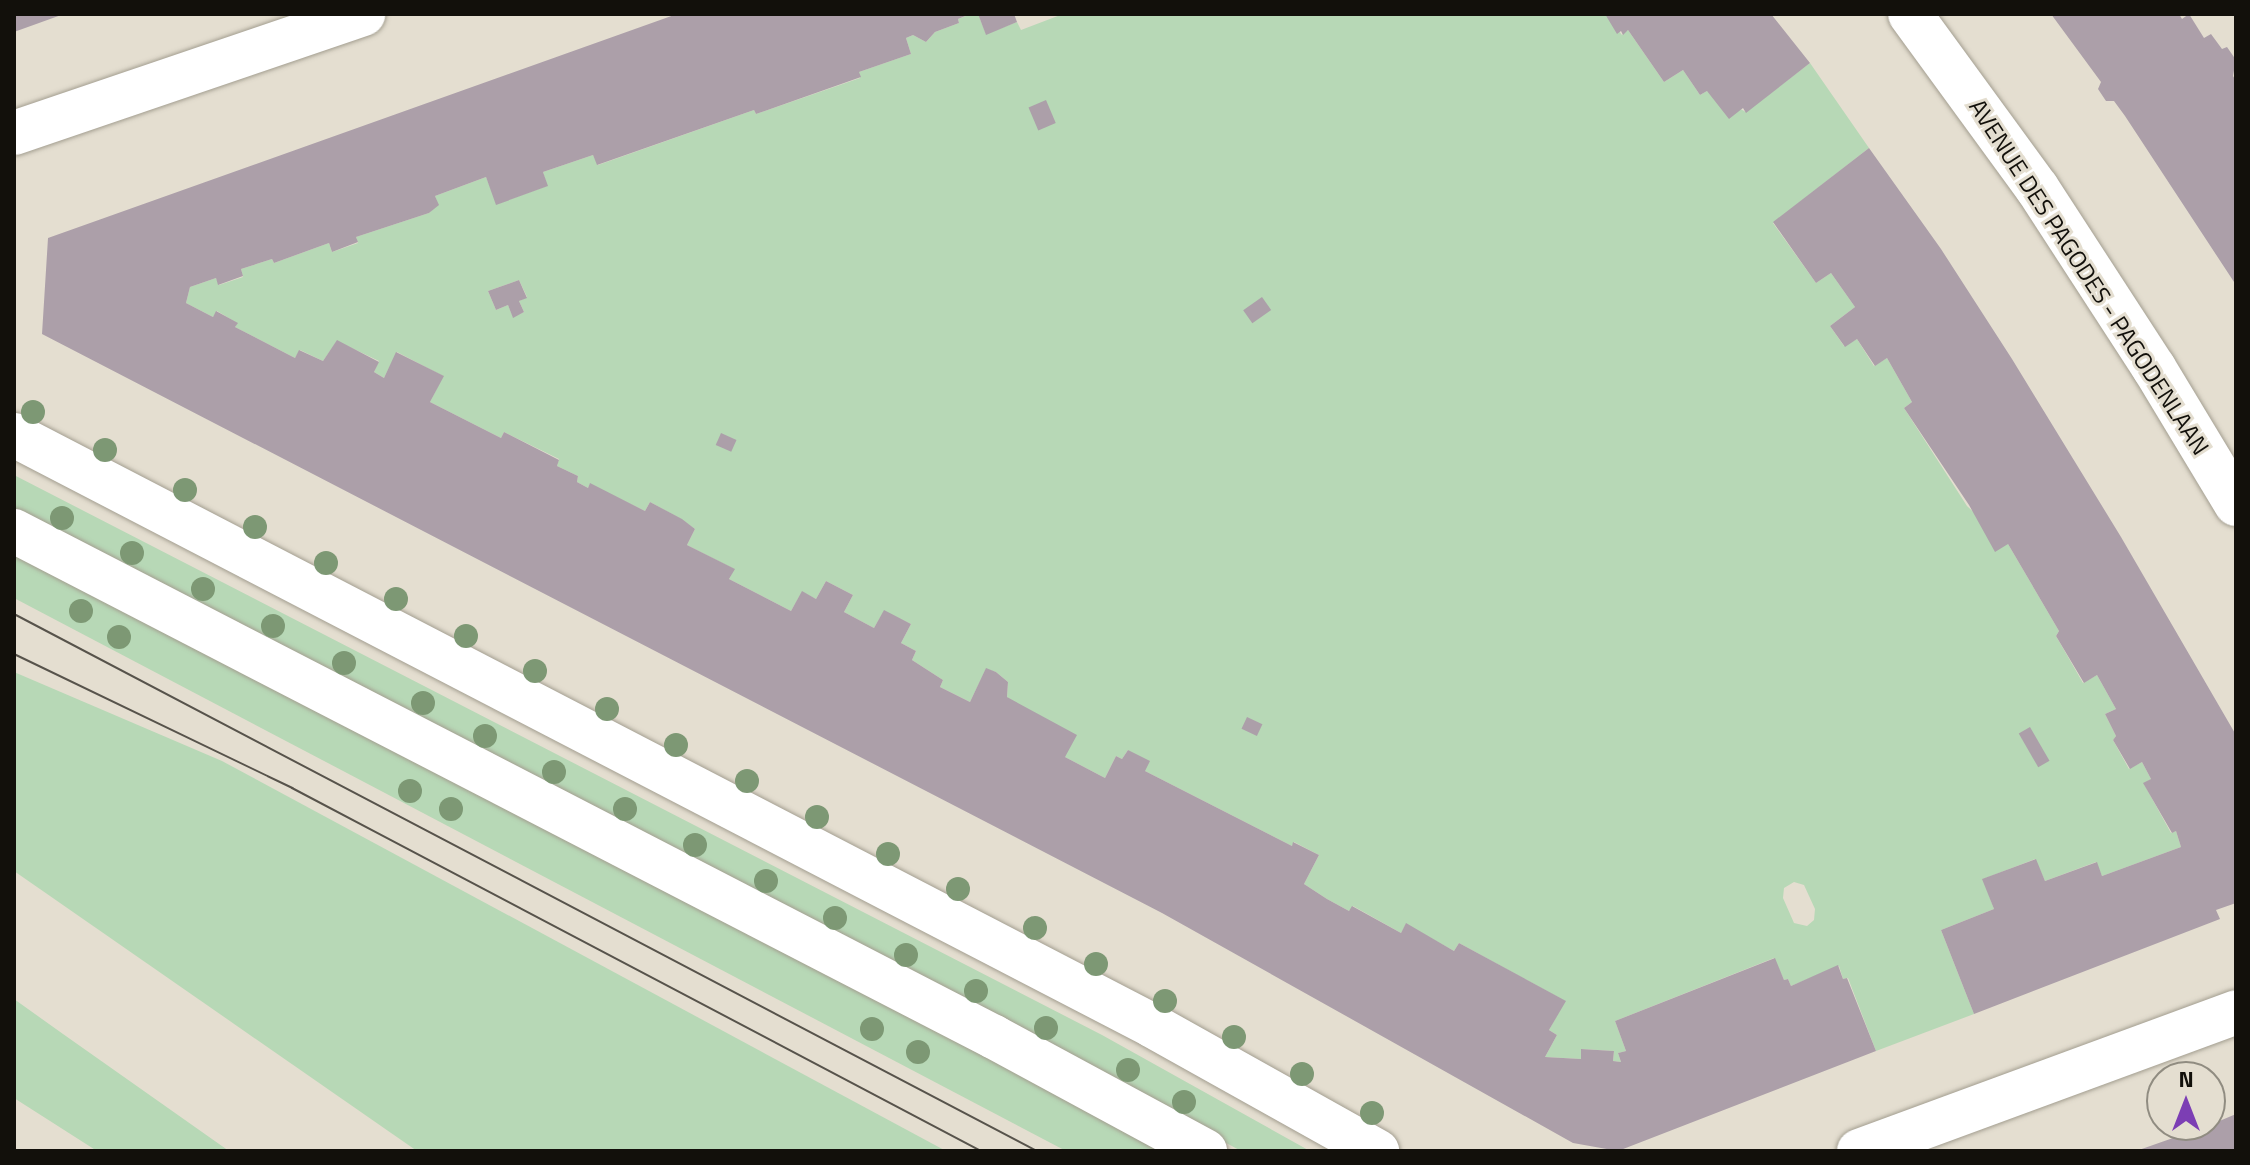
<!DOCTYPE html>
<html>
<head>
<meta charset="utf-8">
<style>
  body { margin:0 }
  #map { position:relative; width:2250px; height:1165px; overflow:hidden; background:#e4ded0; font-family:"Titillium Web",sans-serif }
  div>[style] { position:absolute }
  .green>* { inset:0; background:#b7d8b6 }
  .building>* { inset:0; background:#ac9fa9; transform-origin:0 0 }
  .roads { filter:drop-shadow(0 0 2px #a39e90) drop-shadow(0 0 2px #a39e90) }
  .minor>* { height:44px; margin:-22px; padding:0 22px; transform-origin:22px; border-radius:22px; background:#fff }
  .tram>* { height:2px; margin:-1px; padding:0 1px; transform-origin:1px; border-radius:1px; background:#57534b }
  .trees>* { width:24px; height:24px; margin:-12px; border-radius:50%; background:#7d9874 }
  span { translate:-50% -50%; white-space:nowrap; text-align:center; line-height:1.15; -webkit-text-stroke:6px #e4ded0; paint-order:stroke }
  .street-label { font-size:24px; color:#12100b }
  .frame { position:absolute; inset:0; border:16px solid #12100b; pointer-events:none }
  .north { position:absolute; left:2146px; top:1061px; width:80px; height:80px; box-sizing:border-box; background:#e4ded0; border:2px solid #908c81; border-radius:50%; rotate:0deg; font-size:22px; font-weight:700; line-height:32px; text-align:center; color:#12100b }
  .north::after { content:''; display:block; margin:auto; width:28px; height:36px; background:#7c3eb4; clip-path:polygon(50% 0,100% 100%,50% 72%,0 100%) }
</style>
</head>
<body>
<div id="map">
  <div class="green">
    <div style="clip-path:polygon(evenodd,971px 14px,978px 14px,986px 34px,1017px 22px,1021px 30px,1063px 14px,1605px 14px,1622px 35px,1628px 30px,1664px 82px,1683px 70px,1700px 95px,1707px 91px,1746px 112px,1810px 63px,1869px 148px,1773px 223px,1816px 283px,1831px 273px,1855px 307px,1830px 326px,1844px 346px,1857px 339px,1874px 366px,1887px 358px,1912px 402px,1904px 408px,1967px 506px,2008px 544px,2059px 631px,2056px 636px,2083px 683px,2097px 675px,2116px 709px,2105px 714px,2116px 736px,2113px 740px,2129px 769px,2142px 762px,2151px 779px,2144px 784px,2171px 833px,2176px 831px,2181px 847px,2102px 876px,2096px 862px,2045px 881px,2035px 859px,1983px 879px,1994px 909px,1941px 930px,1974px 1014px,1876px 1051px,1848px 978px,1843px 979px,1839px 966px,1791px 986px,1788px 979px,1784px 980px,1774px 958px,1615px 1021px,1626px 1051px,1618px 1053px,1621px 1062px,1613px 1061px,1614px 1051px,1582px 1049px,1581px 1059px,1545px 1057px,1557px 1035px,1549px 1030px,1565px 1001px,1459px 943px,1454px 951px,1406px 924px,1401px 933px,1353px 906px,1349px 911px,1327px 899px,1304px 884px,1319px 855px,1294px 842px,1292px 846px,1145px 771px,1128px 750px,1122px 759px,1116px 756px,1105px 778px,1065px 757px,1007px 697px,1008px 682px,996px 672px,986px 669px,970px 702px,940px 687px,943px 680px,912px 660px,916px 651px,901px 643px,911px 624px,884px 611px,874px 628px,844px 612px,853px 595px,826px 581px,816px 599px,802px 592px,791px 611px,729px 579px,734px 569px,687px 545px,695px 529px,681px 519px,650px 502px,645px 511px,590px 484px,588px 488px,577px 482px,578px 476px,557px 466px,559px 459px,504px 432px,501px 438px,430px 402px,443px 376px,397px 352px,384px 378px,374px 372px,379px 361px,337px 341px,323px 361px,300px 350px,295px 358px,235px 327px,237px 323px,217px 311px,213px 317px,186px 303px,190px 287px,216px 278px,219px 285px,243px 277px,241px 269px,272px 259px,274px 263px,329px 243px,332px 252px,358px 243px,356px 237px,429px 213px,438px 204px,435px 196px,486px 177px,497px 204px,547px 186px,543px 172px,593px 155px,598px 165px,754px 110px,756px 114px,860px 78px,859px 72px,911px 54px,906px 38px,913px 35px,926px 42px,935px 32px,959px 23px,958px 19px,971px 14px,519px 280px,527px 297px,519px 301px,524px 312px,513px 317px,508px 305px,496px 310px,488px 291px,519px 280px,971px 14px,1794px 882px,1804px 885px,1815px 909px,1814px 920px,1807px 926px,1794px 923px,1783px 898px,1784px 888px,1794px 882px)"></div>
    <div style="clip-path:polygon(14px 475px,1102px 1035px,1310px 1151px,1241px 1151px,1085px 1066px,14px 512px)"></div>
    <div style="clip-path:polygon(14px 552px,1168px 1151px,1066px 1151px,14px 598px)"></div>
    <div style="clip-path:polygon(14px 672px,222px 761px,946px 1151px,417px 1151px,14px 871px)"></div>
    <div style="clip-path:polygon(14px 999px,63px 1034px,229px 1151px,97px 1151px,14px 1098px)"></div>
  </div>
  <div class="building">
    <div style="clip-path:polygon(14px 14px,64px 14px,14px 32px)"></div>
    <div style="clip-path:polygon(677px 14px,970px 14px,958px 19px,959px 23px,935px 32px,926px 42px,913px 35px,906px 38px,911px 54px,859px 72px,861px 77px,756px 114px,754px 110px,597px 165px,593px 155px,543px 172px,548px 186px,496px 205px,486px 177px,435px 196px,439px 205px,429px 213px,356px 237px,358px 242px,332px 252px,329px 243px,274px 263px,272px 259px,241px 269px,243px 276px,218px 285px,216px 278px,190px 287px,186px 303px,213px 317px,216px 311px,238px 323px,235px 327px,295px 358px,299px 350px,323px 361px,337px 340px,379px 362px,374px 372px,384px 378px,396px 352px,444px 376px,430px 402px,501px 438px,504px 432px,559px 460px,557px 466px,578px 476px,577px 482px,588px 488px,590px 483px,645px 511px,650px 502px,682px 519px,695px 529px,687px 545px,735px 569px,729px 579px,791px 611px,802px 591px,816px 599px,826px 581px,853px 595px,844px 612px,874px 628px,884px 610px,911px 624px,901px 643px,916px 651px,912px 660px,943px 680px,940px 687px,970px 702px,986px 668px,996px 672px,1008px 682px,1007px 697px,1077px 735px,1065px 757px,1105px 778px,1116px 756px,1122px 759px,1128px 750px,1150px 761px,1145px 771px,1292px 846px,1293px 842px,1319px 855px,1304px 884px,1327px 899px,1349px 911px,1352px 906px,1401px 933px,1406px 923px,1454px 951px,1459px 943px,1566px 1001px,1549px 1030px,1557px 1035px,1545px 1057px,1581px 1059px,1581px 1049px,1614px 1051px,1613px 1061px,1621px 1062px,1618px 1053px,1626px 1051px,1615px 1021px,1775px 958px,1784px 980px,1788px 979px,1791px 986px,1838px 965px,1843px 979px,1847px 978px,1876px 1051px,1618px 1151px,1573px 1143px,1162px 913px,42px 334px,48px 238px)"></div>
    <div style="clip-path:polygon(978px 14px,1014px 14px,1017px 22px,986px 35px)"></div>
    <div style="clip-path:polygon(1605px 14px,1771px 14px,1810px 63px,1746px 113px,1743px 108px,1729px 119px,1707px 91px,1700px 95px,1683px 70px,1664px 82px,1628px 30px,1623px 35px,1621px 31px,1617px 34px)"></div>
    <div style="clip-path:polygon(2051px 14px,2179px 14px,2182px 19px,2189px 14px,2204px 38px,2211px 34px,2222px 49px,2227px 47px,2236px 60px,2233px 76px,2236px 81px,2236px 285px,2125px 116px,2114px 101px,2106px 101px,2098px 89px,2101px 82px)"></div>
    <div style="left:1046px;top:100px;width:25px;height:19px;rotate:67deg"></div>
    <div style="clip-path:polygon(1869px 148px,1941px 249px,2012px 359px,2121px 537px,2236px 735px,2236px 903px,2216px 910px,2220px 919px,1974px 1014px,1941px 930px,1994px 909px,1982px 879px,2036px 859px,2045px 881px,2097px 862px,2102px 876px,2181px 847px,2176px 831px,2172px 833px,2143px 783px,2151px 779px,2142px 762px,2130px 769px,2113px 740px,2116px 736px,2105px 714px,2116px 709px,2097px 675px,2084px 683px,2056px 636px,2059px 631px,2008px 544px,1995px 552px,1969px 505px,1904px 408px,1912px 402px,1887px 358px,1875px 366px,1857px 339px,1845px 347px,1830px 326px,1855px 307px,1831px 273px,1816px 283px,1773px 222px)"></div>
    <div style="clip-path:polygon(519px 280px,527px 298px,519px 301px,524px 312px,513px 318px,508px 305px,496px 310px,488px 291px)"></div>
    <div style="left:1262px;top:297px;width:16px;height:23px;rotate:55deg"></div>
    <div style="left:721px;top:433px;width:17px;height:13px;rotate:24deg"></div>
    <div style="left:1247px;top:717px;width:17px;height:13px;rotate:25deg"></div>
    <div style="left:2030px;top:727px;width:39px;height:13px;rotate:60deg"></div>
    <div style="clip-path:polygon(2236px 1114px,2236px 1151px,2136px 1151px,2210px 1125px)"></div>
  </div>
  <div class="roads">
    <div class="minor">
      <div style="left:1910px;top:14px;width:215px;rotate:53.9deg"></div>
      <div style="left:2037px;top:188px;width:215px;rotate:57deg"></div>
      <div style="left:2154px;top:368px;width:159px;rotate:58.9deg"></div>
      <div style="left:14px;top:133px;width:369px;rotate:-18.8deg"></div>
      <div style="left:14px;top:435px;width:1283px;rotate:27.42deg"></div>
      <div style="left:1153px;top:1026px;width:257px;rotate:29.2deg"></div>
      <div style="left:14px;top:531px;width:1103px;rotate:27.31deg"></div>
      <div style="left:994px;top:1037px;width:240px;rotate:28.4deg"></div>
      <div style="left:1859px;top:1151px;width:402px;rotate:-20.2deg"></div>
    </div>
  </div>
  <div class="tram">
    <div style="left:14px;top:614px;width:1155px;rotate:27.7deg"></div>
    <div style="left:14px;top:654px;width:309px;rotate:25.7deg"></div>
    <div style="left:292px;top:788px;width:779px;rotate:27.78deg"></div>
  </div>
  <div class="trees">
    <div style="left:33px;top:412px"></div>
    <div style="left:105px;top:450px"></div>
    <div style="left:185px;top:490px"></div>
    <div style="left:62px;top:518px"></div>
    <div style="left:255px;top:527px"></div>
    <div style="left:132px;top:553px"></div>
    <div style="left:326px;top:563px"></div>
    <div style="left:203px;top:589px"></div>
    <div style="left:396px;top:599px"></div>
    <div style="left:81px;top:611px"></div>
    <div style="left:273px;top:626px"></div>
    <div style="left:466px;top:636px"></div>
    <div style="left:119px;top:637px"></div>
    <div style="left:344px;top:663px"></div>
    <div style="left:535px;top:671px"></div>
    <div style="left:423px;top:703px"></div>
    <div style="left:607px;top:709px"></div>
    <div style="left:485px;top:736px"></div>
    <div style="left:676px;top:745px"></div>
    <div style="left:554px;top:772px"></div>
    <div style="left:747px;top:781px"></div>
    <div style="left:410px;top:791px"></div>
    <div style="left:451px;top:809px"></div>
    <div style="left:625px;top:809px"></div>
    <div style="left:817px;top:817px"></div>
    <div style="left:695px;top:845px"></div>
    <div style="left:888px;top:854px"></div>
    <div style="left:766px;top:881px"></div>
    <div style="left:958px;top:889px"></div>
    <div style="left:835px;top:918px"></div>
    <div style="left:1035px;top:928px"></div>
    <div style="left:906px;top:955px"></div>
    <div style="left:1096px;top:964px"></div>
    <div style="left:976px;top:991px"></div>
    <div style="left:1165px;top:1001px"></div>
    <div style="left:1046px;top:1028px"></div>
    <div style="left:872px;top:1029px"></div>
    <div style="left:1234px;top:1037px"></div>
    <div style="left:918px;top:1052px"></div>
    <div style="left:1128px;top:1070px"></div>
    <div style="left:1302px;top:1074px"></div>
    <div style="left:1184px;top:1102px"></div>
    <div style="left:1372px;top:1113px"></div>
  </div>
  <div class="street-label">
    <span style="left:2089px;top:277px;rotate:57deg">AVENUE DES PAGODES - PAGODENLAAN</span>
  </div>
  <div class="frame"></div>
  <div class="north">N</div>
</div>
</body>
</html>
